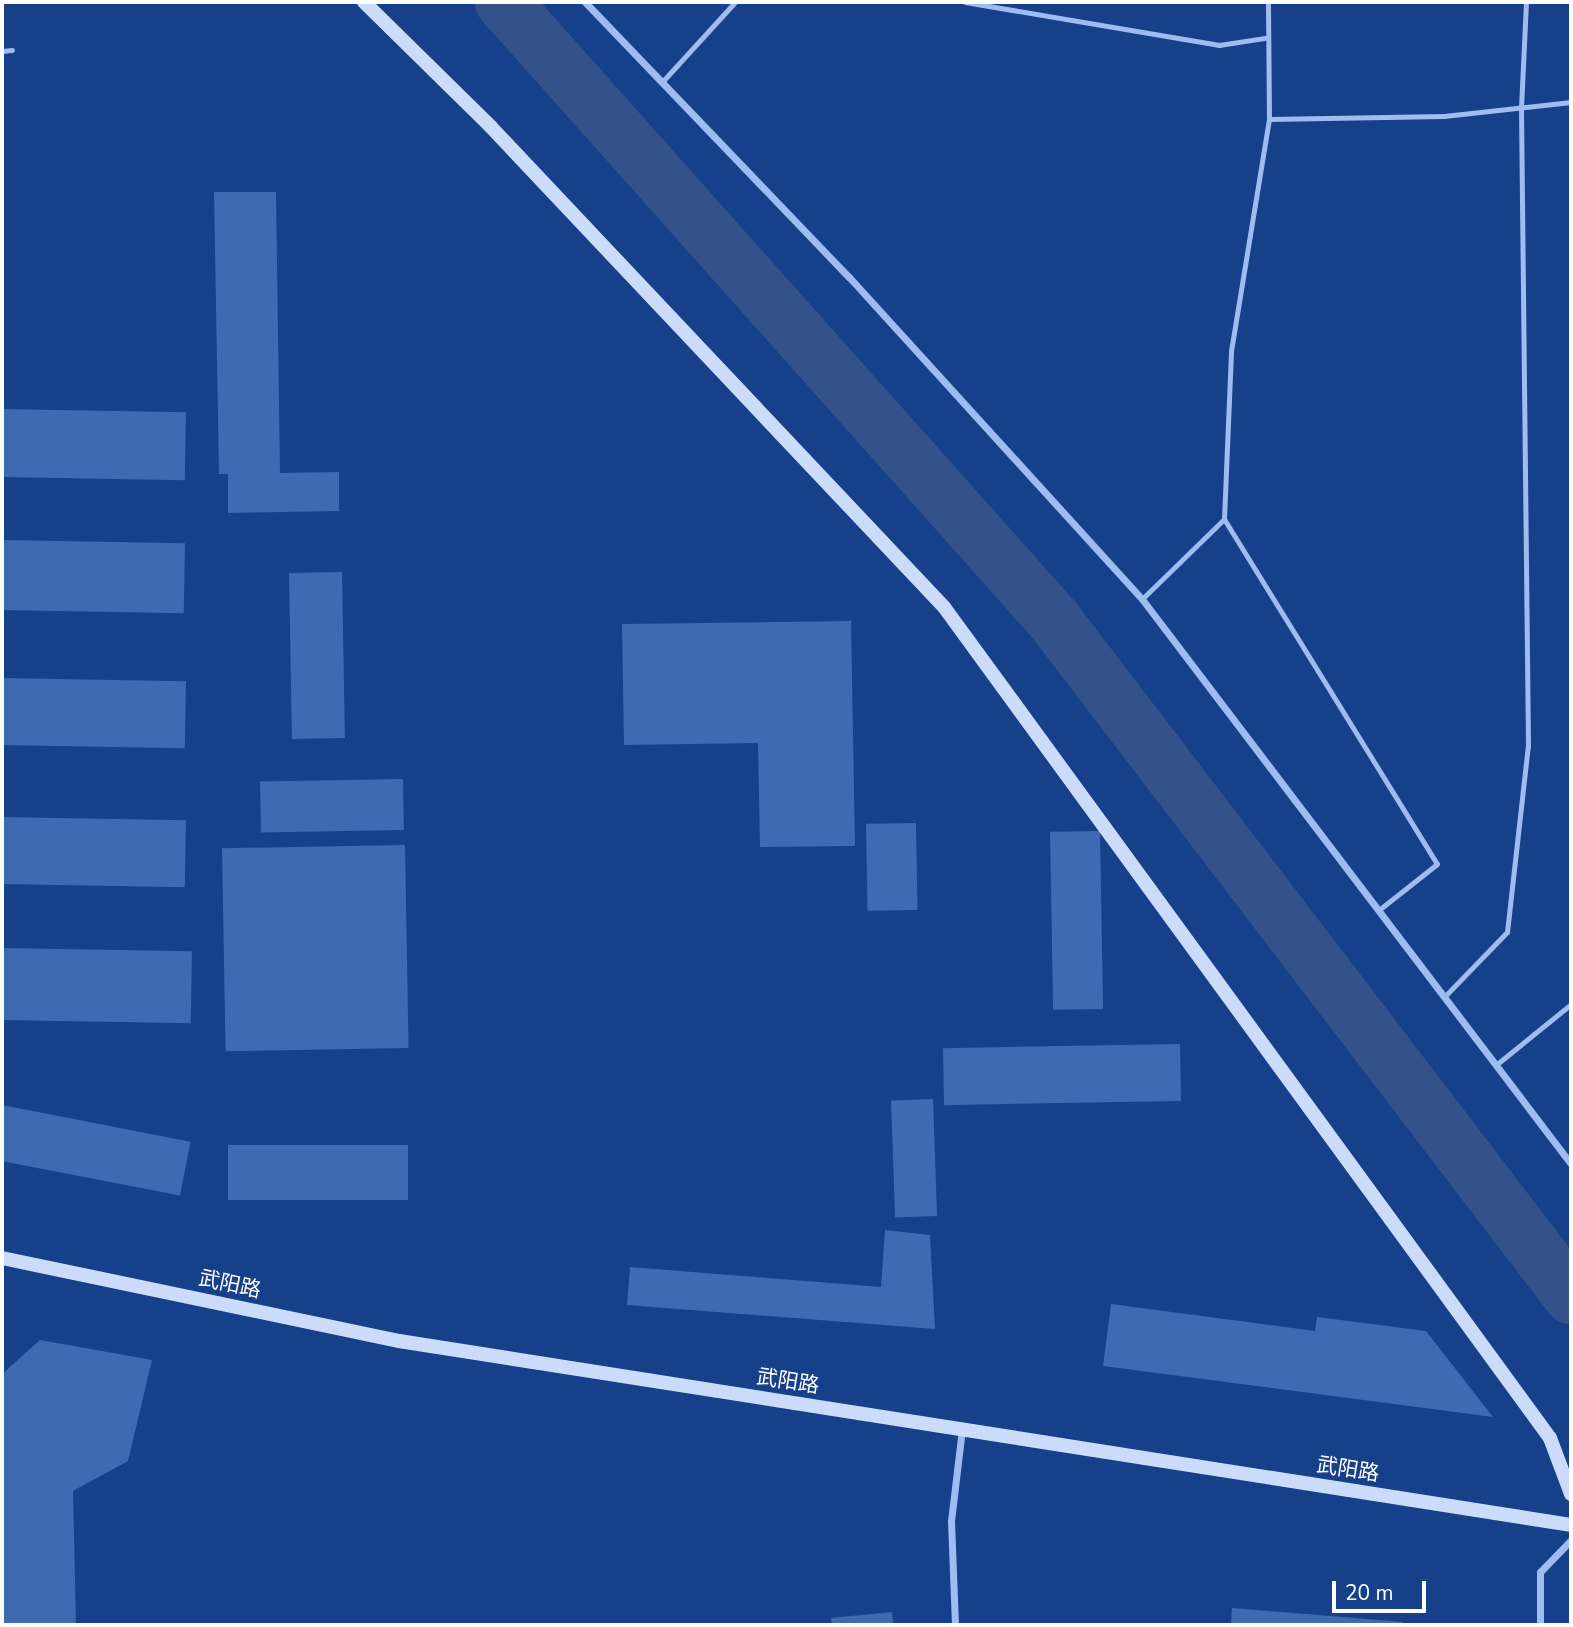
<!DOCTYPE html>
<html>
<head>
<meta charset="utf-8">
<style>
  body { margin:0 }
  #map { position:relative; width:1573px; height:1627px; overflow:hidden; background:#164089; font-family:"Nunito Sans","Noto Sans SC",sans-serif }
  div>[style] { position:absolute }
  .river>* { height:56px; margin:-28px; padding:0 28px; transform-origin:28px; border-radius:28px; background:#335289 }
  .building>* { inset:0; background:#3e6ab2; transform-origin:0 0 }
  .lane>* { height:5px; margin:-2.5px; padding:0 2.5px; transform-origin:2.5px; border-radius:2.5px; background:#9dbcef }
  .street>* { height:7px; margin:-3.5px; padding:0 3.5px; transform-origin:3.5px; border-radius:3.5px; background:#9dbcef }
  .secondary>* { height:14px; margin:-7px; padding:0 7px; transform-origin:7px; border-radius:7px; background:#cadcfa }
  span { translate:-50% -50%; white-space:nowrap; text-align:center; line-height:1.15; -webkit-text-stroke:6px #164089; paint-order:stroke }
  .street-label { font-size:21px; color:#fff }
  .frame { position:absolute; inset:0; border:4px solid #fff; pointer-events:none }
  .scale { position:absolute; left:1332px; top:1581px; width:94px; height:32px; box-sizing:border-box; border:4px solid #fff; border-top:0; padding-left:9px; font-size:21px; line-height:24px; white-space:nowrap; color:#fff; -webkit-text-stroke:5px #164089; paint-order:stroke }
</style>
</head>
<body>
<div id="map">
  <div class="river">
    <div style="left:503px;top:2px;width:828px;rotate:48.28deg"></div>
    <div style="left:1054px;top:620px;width:851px;rotate:52.59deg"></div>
  </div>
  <div class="building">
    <div style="clip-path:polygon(214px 192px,276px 192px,280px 473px,339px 472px,339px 511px,228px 513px,228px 474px,219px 474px)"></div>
    <div style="left:2px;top:409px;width:184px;height:68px;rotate:1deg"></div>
    <div style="left:2px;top:540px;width:183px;height:70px;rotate:1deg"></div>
    <div style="left:342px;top:572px;width:166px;height:53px;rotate:89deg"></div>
    <div style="clip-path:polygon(851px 621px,855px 846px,760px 847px,758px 743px,624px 745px,622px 624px)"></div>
    <div style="left:2px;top:678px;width:184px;height:67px;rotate:1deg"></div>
    <div style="left:403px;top:779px;width:51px;height:143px;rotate:89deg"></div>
    <div style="left:2px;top:817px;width:184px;height:67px;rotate:1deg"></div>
    <div style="left:916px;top:823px;width:87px;height:50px;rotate:89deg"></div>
    <div style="left:1100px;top:831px;width:178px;height:50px;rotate:89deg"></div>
    <div style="left:405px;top:845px;width:203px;height:183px;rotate:89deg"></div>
    <div style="left:2px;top:948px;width:190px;height:72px;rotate:1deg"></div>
    <div style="left:1180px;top:1044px;width:57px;height:237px;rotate:89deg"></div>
    <div style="left:933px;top:1099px;width:117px;height:42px;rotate:88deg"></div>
    <div style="left:2px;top:1105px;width:192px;height:55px;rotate:11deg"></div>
    <div style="left:228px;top:1145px;width:180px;height:55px"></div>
    <div style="clip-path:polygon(885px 1230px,930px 1235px,935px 1329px,627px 1305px,630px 1267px,881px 1287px)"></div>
    <div style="clip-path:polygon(1111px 1304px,1315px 1331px,1317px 1317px,1426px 1331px,1493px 1417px,1103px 1366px)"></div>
    <div style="clip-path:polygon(40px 1340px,152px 1360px,128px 1461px,73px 1491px,76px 1625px,2px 1625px,2px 1374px)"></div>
    <div style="clip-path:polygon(1232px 1608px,1403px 1622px,1403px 1625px,1231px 1625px)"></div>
    <div style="clip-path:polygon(892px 1612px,893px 1625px,832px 1625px,831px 1618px)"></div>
  </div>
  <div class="lane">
    <div style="left:965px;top:2px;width:258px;rotate:9.6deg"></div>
    <div style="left:1219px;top:45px;width:47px;rotate:-8.7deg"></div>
    <div style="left:2px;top:51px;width:10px;rotate:-6deg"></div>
    <div style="left:662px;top:82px;width:108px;rotate:-47.6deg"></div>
    <div style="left:1269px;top:119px;width:175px;rotate:-1deg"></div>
    <div style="left:1444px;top:116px;width:128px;rotate:-6.3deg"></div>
    <div style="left:1224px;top:519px;width:405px;rotate:58.3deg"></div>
    <div style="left:1437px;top:864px;width:73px;rotate:141.7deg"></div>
    <div style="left:1142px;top:599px;width:115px;rotate:-44.3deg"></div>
    <div style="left:1224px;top:519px;width:168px;rotate:-87.6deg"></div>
    <div style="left:1231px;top:351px;width:235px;rotate:-80.7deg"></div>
    <div style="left:1269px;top:119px;width:117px;rotate:-90.5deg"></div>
    <div style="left:1446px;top:995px;width:88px;rotate:-45.9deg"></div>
    <div style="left:1507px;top:932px;width:187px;rotate:-83.6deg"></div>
    <div style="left:1528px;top:746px;width:638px;rotate:-90.63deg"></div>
    <div style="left:1521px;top:108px;width:106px;rotate:-87.3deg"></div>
    <div style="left:1497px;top:1064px;width:95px;rotate:-39deg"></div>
  </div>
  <div class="street">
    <div style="left:585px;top:2px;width:381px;rotate:46.2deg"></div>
    <div style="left:849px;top:277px;width:435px;rotate:47.7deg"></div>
    <div style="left:1142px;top:599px;width:709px;rotate:52.79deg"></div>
    <div style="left:955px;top:1625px;width:104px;rotate:-92.2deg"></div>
    <div style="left:951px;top:1521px;width:93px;rotate:-83.2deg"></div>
    <div style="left:1540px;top:1625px;width:53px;rotate:-90deg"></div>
    <div style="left:1540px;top:1572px;width:45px;rotate:-45.9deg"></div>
  </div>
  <div class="secondary">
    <div style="left:364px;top:2px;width:178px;rotate:44.5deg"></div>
    <div style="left:491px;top:127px;width:660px;rotate:46.66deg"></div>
    <div style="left:944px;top:607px;width:1028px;rotate:53.9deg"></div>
    <div style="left:1550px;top:1438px;width:60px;rotate:69.4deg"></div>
    <div style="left:2px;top:1258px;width:406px;rotate:11.8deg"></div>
    <div style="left:399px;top:1341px;width:1186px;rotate:8.92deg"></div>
  </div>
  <div class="street-label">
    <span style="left:230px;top:1284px;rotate:12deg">武阳路</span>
    <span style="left:788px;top:1381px;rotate:9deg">武阳路</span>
    <span style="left:1348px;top:1469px;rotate:9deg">武阳路</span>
  </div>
  <div class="frame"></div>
  <div class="scale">20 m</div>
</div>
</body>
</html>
